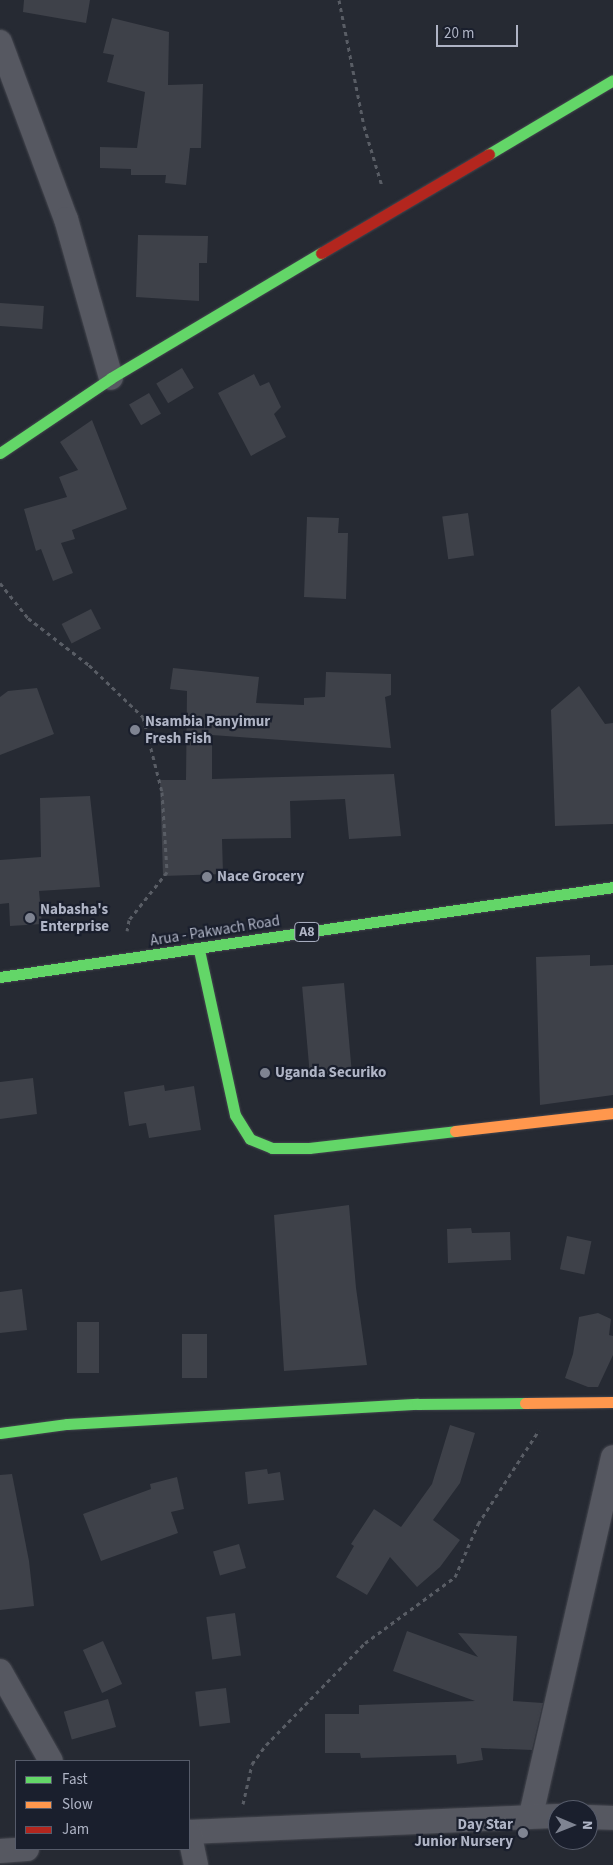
<!DOCTYPE html>
<html>
<head>
<meta charset="utf-8">
<style>
  body { margin:0 }
  #map { position:relative; width:613px; height:1865px; overflow:hidden; background:#262a33; font-family:"Source Sans 3",sans-serif }
  div>[style] { position:absolute }
  .building>* { inset:0; background:#3e4149; transform-origin:0 0 }
  .path>* { height:3px; margin-top:-1.5px; transform-origin:0; background:repeating-linear-gradient(90deg,#595d65 0 4px,transparent 0 8px) }
  .roads { filter:drop-shadow(0 0 1px #44464e) drop-shadow(0 0 1px #44464e) }
  .street>* { height:24px; margin:-12px; padding:0 12px; transform-origin:12px; border-radius:12px; background:#565861 }
  .fast>* { height:11px; margin:-5.5px; padding:0 5.5px; transform-origin:5.5px; border-radius:5.5px; background:#63d668 }
  .slow>* { height:11px; margin:-5.5px; padding:0 5.5px; transform-origin:5.5px; border-radius:5.5px; background:#ff974d }
  .jam>* { height:11px; margin:-5.5px; padding:0 5.5px; transform-origin:5.5px; border-radius:5.5px; background:#b3261e }
  .dots>* { width:14px; height:14px; translate:-50% -50%; box-sizing:border-box; border:2px solid #1a1f2d; border-radius:50% }
  span { translate:-50% -50%; white-space:nowrap; text-align:center; line-height:1.15; -webkit-text-stroke:4.5px #1a1f2d; paint-order:stroke }
  .shield-label span { padding:1px 4px; background:#1a1f2d; border:1px solid; border-radius:4px; -webkit-text-stroke-width:0 }
  .shield-label { font-size:14px; color:#afb4c5; font-weight:700 }
  .poi-label { font-size:15px; color:#afb4c5; font-weight:700 }
  .left { translate:0 -50%; text-align:left }
  .right { translate:-100% -50%; text-align:right }
  .street-label { font-size:15px; color:#afb4c5 }
  .legend { position:absolute; left:15px; top:1760px; width:175px; height:90px; box-sizing:border-box; background:#1a1f2d; border:1px solid #565b6a; margin:0; padding:6px 9px; list-style:none; font-size:15px; color:#afb4c5 }
  .legend li { display:flex; align-items:center; gap:10px; height:25px }
  .legend b { width:25px; border:1px solid #565b6a }
  .north { position:absolute; left:548px; top:1800px; width:50px; height:50px; box-sizing:border-box; background:#1a1f2d; border:1px solid #565b6a; border-radius:50%; rotate:91deg; font-size:14px; font-weight:700; line-height:20px; text-align:center; color:#afb4c5 }
  .north::after { content:''; display:block; margin:auto; width:18px; height:22px; background:#7f8492; clip-path:polygon(50% 0,100% 100%,50% 72%,0 100%) }
  .scale { position:absolute; left:436px; top:25px; width:82px; height:22px; box-sizing:border-box; border:2px solid #afb4c5; border-top:0; padding-left:6px; font-size:15px; line-height:18px; white-space:nowrap; color:#afb4c5; -webkit-text-stroke:4px #1a1f2d; paint-order:stroke }
</style>
</head>
<body>
<div id="map">
  <div class="building">
    <div style="clip-path:polygon(24px 0,90px 0,86px 23px,23px 12px)"></div>
    <div style="clip-path:polygon(112px 18px,169px 32px,168px 85px,203px 84px,201px 148px,190px 148px,186px 185px,165px 183px,166px 175px,131px 175px,131px 169px,100px 168px,100px 147px,137px 148px,145px 92px,107px 82px,114px 55px,103px 53px)"></div>
    <div style="clip-path:polygon(138px 235px,208px 236px,207px 263px,199px 263px,199px 301px,136px 297px)"></div>
    <div style="left:0;top:303px;width:44px;height:23px;rotate:4deg"></div>
    <div style="left:182px;top:368px;width:23px;height:30px;rotate:59deg"></div>
    <div style="clip-path:polygon(254px 374px,260px 386px,269px 382px,281px 407px,274px 414px,286px 437px,251px 456px,218px 393px)"></div>
    <div style="left:149px;top:393px;width:24px;height:23px;rotate:60deg"></div>
    <div style="clip-path:polygon(92px 420px,127px 509px,72px 530px,75px 539px,61px 543px,73px 573px,53px 581px,41px 549px,36px 551px,24px 509px,67px 497px,59px 477px,78px 470px,60px 442px)"></div>
    <div style="left:468px;top:513px;width:43px;height:26px;rotate:82deg"></div>
    <div style="clip-path:polygon(307px 517px,339px 518px,338px 533px,348px 533px,346px 599px,304px 597px)"></div>
    <div style="left:91px;top:609px;width:22px;height:33px;rotate:63deg"></div>
    <div style="clip-path:polygon(173px 668px,259px 677px,256px 703px,304px 705px,304px 698px,325px 697px,326px 672px,391px 674px,391px 695px,385px 697px,391px 748px,212px 735px,212px 779px,394px 774px,401px 836px,349px 839px,345px 799px,290px 801px,291px 838px,222px 839px,223px 874px,163px 876px,160px 780px,186px 780px,187px 691px,170px 689px)"></div>
    <div style="clip-path:polygon(579px 686px,605px 724px,613px 723px,613px 824px,555px 826px,551px 710px)"></div>
    <div style="clip-path:polygon(37px 688px,54px 734px,0 755px,0 697px,8px 691px)"></div>
    <div style="clip-path:polygon(90px 796px,100px 887px,39px 891px,42px 924px,10px 926px,9px 903px,0 904px,0 860px,41px 857px,40px 798px)"></div>
    <div style="clip-path:polygon(590px 955px,590px 966px,613px 965px,613px 1095px,540px 1105px,536px 957px)"></div>
    <div style="left:344px;top:983px;width:89px;height:42px;rotate:85deg"></div>
    <div style="clip-path:polygon(33px 1078px,37px 1114px,0 1119px,0 1082px)"></div>
    <div style="clip-path:polygon(164px 1085px,165px 1091px,194px 1086px,201px 1130px,149px 1138px,146px 1123px,129px 1126px,124px 1092px)"></div>
    <div style="clip-path:polygon(349px 1205px,356px 1288px,367px 1365px,284px 1371px,274px 1215px)"></div>
    <div style="clip-path:polygon(471px 1228px,472px 1233px,510px 1232px,511px 1260px,448px 1263px,447px 1229px)"></div>
    <div style="left:567px;top:1236px;width:25px;height:34px;rotate:12deg"></div>
    <div style="clip-path:polygon(22px 1289px,27px 1330px,0 1333px,0 1292px)"></div>
    <div style="clip-path:polygon(598px 1313px,611px 1319px,609px 1335px,613px 1336px,613px 1355px,598px 1387px,588px 1387px,565px 1378px,573px 1354px,579px 1317px)"></div>
    <div style="left:77px;top:1322px;width:22px;height:51px"></div>
    <div style="left:182px;top:1334px;width:25px;height:44px"></div>
    <div style="clip-path:polygon(450px 1425px,475px 1433px,460px 1483px,433px 1520px,460px 1540px,440px 1567px,417px 1587px,390px 1557px,367px 1595px,336px 1577px,354px 1546px,351px 1544px,374px 1509px,401px 1527px,432px 1484px)"></div>
    <div style="clip-path:polygon(267px 1469px,268px 1474px,280px 1472px,284px 1500px,248px 1504px,245px 1472px)"></div>
    <div style="clip-path:polygon(12px 1474px,29px 1561px,34px 1606px,0 1610px,0 1475px)"></div>
    <div style="clip-path:polygon(177px 1477px,184px 1509px,171px 1512px,178px 1533px,101px 1561px,83px 1514px,151px 1489px,150px 1484px)"></div>
    <div style="left:239px;top:1544px;width:25px;height:27px;rotate:74deg"></div>
    <div style="left:235px;top:1613px;width:43px;height:29px;rotate:82deg"></div>
    <div style="clip-path:polygon(407px 1631px,478px 1657px,458px 1633px,517px 1636px,513px 1701px,543px 1703px,532px 1750px,481px 1748px,483px 1760px,457px 1764px,456px 1755px,361px 1758px,360px 1753px,325px 1753px,325px 1714px,359px 1714px,359px 1705px,475px 1701px,393px 1671px)"></div>
    <div style="left:103px;top:1641px;width:47px;height:22px;rotate:66deg"></div>
    <div style="left:226px;top:1688px;width:35px;height:31px;rotate:83deg"></div>
    <div style="left:108px;top:1699px;width:29px;height:46px;rotate:74deg"></div>
  </div>
  <div class="path">
    <div style="left:339px;top:0;width:128px;rotate:78.8deg"></div>
    <div style="left:364px;top:126px;width:63px;rotate:73.3deg"></div>
    <div style="left:0;top:583px;width:45px;rotate:51.3deg"></div>
    <div style="left:28px;top:618px;width:77px;rotate:37.6deg"></div>
    <div style="left:89px;top:665px;width:75px;rotate:43.9deg"></div>
    <div style="left:143px;top:717px;width:77px;rotate:75.8deg"></div>
    <div style="left:162px;top:792px;width:80px;rotate:86.4deg"></div>
    <div style="left:167px;top:872px;width:61px;rotate:128.4deg"></div>
    <div style="left:129px;top:920px;width:11px;rotate:100deg"></div>
    <div style="left:243px;top:1804px;width:41px;rotate:-77.3deg"></div>
    <div style="left:252px;top:1764px;width:24px;rotate:-54deg"></div>
    <div style="left:266px;top:1745px;width:142px;rotate:-45.9deg"></div>
    <div style="left:365px;top:1643px;width:112px;rotate:-36.3deg"></div>
    <div style="left:455px;top:1577px;width:58px;rotate:-66.5deg"></div>
    <div style="left:478px;top:1524px;width:112px;rotate:-57deg"></div>
  </div>
  <div class="roads">
    <div class="street">
      <div style="left:0;top:42px;width:189px;rotate:69.6deg"></div>
      <div style="left:66px;top:219px;width:165px;rotate:74.2deg"></div>
      <div style="left:0;top:1671px;width:103px;rotate:60.5deg"></div>
      <div style="left:531px;top:1815px;width:367px;rotate:-77.1deg"></div>
      <div style="left:588px;top:1817px;width:25px;rotate:2deg"></div>
      <div style="left:189px;top:1832px;width:369px;rotate:-2.5deg"></div>
      <div style="left:189px;top:1832px;width:34px;rotate:78deg"></div>
      <div style="left:0;top:1851px;width:27px;rotate:-4deg"></div>
    </div>
    <div class="fast">
      <div style="left:489px;top:154px;width:144px;rotate:-30.8deg"></div>
      <div style="left:0;top:453px;width:134px;rotate:-34deg"></div>
      <div style="left:111px;top:378px;width:244px;rotate:-30.8deg"></div>
      <div style="left:199px;top:950px;width:169px;rotate:77.7deg"></div>
      <div style="left:235px;top:1115px;width:28px;rotate:58deg"></div>
      <div style="left:250px;top:1139px;width:24px;rotate:22deg"></div>
      <div style="left:272px;top:1148px;width:37px"></div>
      <div style="left:309px;top:1148px;width:147px;rotate:-6.6deg"></div>
      <div style="left:0;top:977px;width:620px;rotate:-8.35deg"></div>
      <div style="left:0;top:1433px;width:68px;rotate:-7.7deg"></div>
      <div style="left:67px;top:1424px;width:351px;rotate:-3.3deg"></div>
      <div style="left:417px;top:1404px;width:108px;rotate:-0.5deg"></div>
    </div>
    <div class="slow">
      <div style="left:455px;top:1131px;width:159px;rotate:-6.5deg"></div>
      <div style="left:525px;top:1403px;width:88px;rotate:-0.7deg"></div>
    </div>
    <div class="jam">
      <div style="left:321px;top:253px;width:195px;rotate:-30.5deg"></div>
    </div>
  </div>
  <div class="dots">
    <div style="left:135px;top:730px;background:#7f8492"></div>
    <div style="left:207px;top:877px;background:#7f8492"></div>
    <div style="left:30px;top:918px;background:#7f8492"></div>
    <div style="left:265px;top:1073px;background:#7f8492"></div>
    <div style="left:523px;top:1833px;background:#7f8492"></div>
  </div>
  <div class="shield-label">
    <span style="left:307px;top:932px">A8</span>
  </div>
  <div class="poi-label">
    <span class="left" style="left:145px;top:730px">Nsambia Panyimur<br>Fresh Fish</span>
    <span class="left" style="left:217px;top:877px">Nace Grocery</span>
    <span class="left" style="left:40px;top:918px">Nabasha's<br>Enterprise</span>
    <span class="left" style="left:275px;top:1073px">Uganda Securiko</span>
    <span class="right" style="left:513px;top:1833px">Day Star<br>Junior Nursery</span>
  </div>
  <div class="street-label">
    <span style="left:215px;top:931px;rotate:-9deg">Arua - Pakwach Road</span>
  </div>
  <ul class="legend">
  <li><b style="height:6px;background:#63d668"></b>Fast</li>
  <li><b style="height:6px;background:#ff974d"></b>Slow</li>
  <li><b style="height:6px;background:#b3261e"></b>Jam</li>
  </ul>
  <div class="north">N</div>
  <div class="scale">20 m</div>
</div>
</body>
</html>
